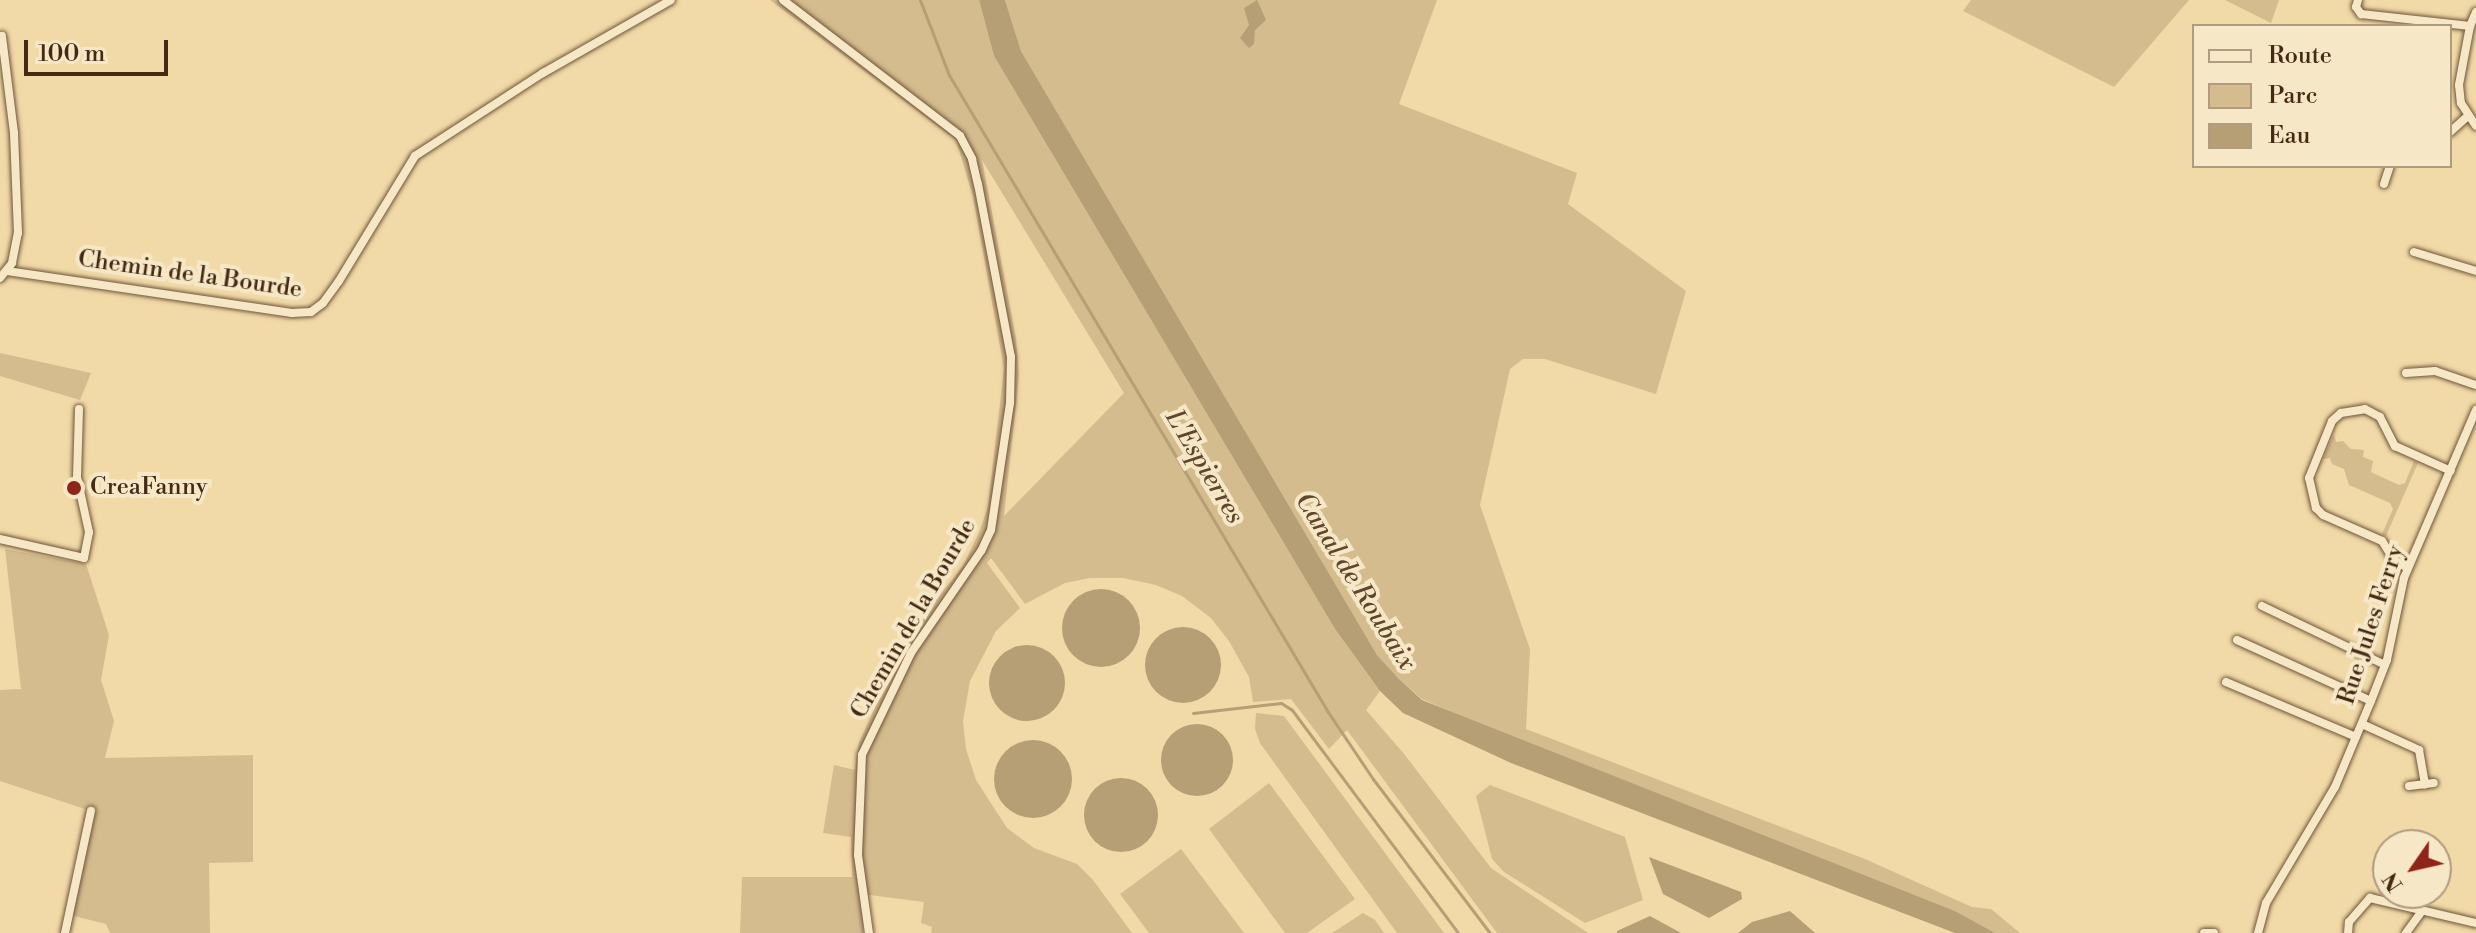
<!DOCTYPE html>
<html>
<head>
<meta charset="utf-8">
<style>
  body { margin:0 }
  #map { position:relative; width:2476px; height:933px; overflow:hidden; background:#f1daa7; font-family:"Libre Bodoni",serif }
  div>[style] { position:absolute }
  .green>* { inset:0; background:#d4bc8e }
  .water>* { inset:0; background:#b69e75 }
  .round { border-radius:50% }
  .stream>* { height:3px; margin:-1.5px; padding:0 1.5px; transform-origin:1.5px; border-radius:1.5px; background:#b69e75 }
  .roads { filter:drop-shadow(0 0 2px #6f553a) drop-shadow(0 0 2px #6f553a) }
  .minor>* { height:8px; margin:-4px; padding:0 4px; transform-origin:4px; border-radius:4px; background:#f6e7c6 }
  .dots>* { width:22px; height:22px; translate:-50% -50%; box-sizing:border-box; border:4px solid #f6e7c6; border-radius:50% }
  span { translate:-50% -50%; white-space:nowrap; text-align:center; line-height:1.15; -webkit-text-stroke:8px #f6e7c6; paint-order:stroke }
  .street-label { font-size:24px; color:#442915 }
  .poi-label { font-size:24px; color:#442915 }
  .left { translate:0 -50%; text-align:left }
  .water-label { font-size:26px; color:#60462d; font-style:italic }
  .legend { position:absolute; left:2192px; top:24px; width:260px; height:144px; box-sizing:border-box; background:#f6e7c6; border:2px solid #af9b7f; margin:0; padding:10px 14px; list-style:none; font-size:24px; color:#442915 }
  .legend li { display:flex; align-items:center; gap:16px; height:40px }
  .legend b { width:40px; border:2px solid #af9b7f }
  .north { position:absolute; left:2372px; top:829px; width:80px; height:80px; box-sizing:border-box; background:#f6e7c6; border:2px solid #af9b7f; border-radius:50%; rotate:236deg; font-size:22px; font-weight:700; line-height:32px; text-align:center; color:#442915 }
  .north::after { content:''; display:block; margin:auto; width:28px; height:36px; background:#8f2418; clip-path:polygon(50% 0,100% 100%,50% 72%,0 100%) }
  .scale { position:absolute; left:24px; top:40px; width:144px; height:36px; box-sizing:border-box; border:4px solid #442915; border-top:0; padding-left:10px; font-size:24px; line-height:28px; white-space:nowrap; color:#442915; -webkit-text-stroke:6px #f6e7c6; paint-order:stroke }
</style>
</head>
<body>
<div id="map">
  <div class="green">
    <div style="clip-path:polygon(evenodd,770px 0,979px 0,994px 56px,1335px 629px,1380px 691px,1366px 710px,1405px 755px,1491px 868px,1588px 933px,1497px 933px,1347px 730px,1329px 749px,1291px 699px,1253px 702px,1249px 677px,1229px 641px,1211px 618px,1182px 596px,1156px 585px,1123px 578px,1090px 578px,1065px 583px,1025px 604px,991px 558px,987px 563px,1020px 608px,996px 631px,970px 681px,963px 721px,966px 749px,976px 780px,1007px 828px,1034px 848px,1077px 864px,1093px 880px,1132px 933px,931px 933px,932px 927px,921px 923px,924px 902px,862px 894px,863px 933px,740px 933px,742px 877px,852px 877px,851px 837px,823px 833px,834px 765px,855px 770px,859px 742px,877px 703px,924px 615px,963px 566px,980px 530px,988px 506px,1004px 369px,973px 197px,956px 140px,770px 0,982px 160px,1124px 393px,1004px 516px,1019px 375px,1016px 338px,982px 160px)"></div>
    <div style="clip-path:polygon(1005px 0,1437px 0,1399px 104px,1577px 173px,1568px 204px,1686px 291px,1656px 394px,1545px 359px,1523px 359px,1510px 369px,1480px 505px,1530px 649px,1526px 729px,1865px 859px,1972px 907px,1991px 909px,2020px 933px,1995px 933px,1955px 911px,1510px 737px,1422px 699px,1398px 678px,1377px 655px,1021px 51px)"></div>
    <div style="clip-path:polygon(1971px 0,2189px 0,2114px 87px,1963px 11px)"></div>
    <div style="clip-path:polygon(2225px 0,2279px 0,2271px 23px)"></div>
    <div style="clip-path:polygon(0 353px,91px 373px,80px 400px,0 376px)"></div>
    <div style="clip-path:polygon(2334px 434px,2336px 442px,2343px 441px,2351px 449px,2364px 450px,2363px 457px,2373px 461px,2371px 472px,2399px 485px,2405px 483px,2414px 461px,2418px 463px,2386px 536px,2382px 534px,2393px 509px,2390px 503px,2349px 485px,2344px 469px,2332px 464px,2330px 458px,2323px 459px)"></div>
    <div style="clip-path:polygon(5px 549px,86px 564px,109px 635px,101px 680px,114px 721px,105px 758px,253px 755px,253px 862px,209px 863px,210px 933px,110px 933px,106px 924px,70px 915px,91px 811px,0 781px,0 690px,21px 689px)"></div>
    <div style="clip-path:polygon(1256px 713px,1284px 716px,1444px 933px,1397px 933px,1260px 743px,1255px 729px)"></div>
    <div style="clip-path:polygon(1269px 783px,1355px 899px,1307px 933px,1285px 933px,1209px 829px)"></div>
    <div style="clip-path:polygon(1490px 785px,1625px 837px,1643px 900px,1585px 923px,1504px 872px,1492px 859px,1476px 796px)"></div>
    <div style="clip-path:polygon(1181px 849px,1244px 933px,1149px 933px,1120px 894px)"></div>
    <div style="clip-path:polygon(1363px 913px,1375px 920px,1384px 933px,1332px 933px)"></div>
  </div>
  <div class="water">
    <div style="clip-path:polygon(979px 0,1005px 0,1021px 51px,1377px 655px,1399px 679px,1422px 700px,1955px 911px,1995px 933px,1955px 933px,1511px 763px,1403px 713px,1380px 691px,1335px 629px,994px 56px)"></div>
    <div style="clip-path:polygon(1257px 0,1266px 20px,1255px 30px,1254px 44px,1249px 48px,1240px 38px,1249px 25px,1244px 8px)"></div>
    <div class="round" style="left:1062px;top:589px;width:78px;height:78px"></div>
    <div class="round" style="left:1145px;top:627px;width:76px;height:76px"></div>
    <div class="round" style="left:989px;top:645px;width:76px;height:76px"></div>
    <div class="round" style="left:1161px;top:724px;width:72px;height:72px"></div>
    <div class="round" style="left:994px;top:740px;width:78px;height:78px"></div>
    <div class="round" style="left:1084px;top:778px;width:74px;height:74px"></div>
    <div style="clip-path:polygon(1649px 857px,1741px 892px,1742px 899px,1709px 918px,1663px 894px)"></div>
    <div style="clip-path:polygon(1790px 911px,1815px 933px,1738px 933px,1752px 922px)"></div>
    <div style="clip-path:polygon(1650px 916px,1681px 933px,1617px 933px,1617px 931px)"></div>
  </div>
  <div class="stream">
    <div style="left:920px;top:0;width:80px;rotate:68.9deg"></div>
    <div style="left:949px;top:75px;width:741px;rotate:59.25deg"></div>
    <div style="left:1328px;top:712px;width:81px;rotate:56.1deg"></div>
    <div style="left:1373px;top:779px;width:193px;rotate:52.8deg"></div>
    <div style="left:1193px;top:713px;width:89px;rotate:-6.5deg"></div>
    <div style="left:1281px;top:703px;width:13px;rotate:32deg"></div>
    <div style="left:1292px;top:710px;width:278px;rotate:53.3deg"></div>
  </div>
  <div class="roads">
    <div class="minor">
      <div style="left:783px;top:0;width:223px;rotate:37.5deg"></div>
      <div style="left:960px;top:136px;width:26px;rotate:62deg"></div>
      <div style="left:972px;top:159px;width:26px;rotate:77deg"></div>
      <div style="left:978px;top:184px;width:176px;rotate:79.2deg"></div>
      <div style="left:1011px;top:357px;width:46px;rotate:91.2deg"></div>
      <div style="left:1010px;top:403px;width:128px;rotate:98.5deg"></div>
      <div style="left:991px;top:530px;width:23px;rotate:115deg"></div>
      <div style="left:981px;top:551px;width:124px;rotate:124.5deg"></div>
      <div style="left:911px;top:653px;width:113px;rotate:115.7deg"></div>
      <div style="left:862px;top:755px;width:100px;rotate:92.3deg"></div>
      <div style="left:858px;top:855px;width:79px;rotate:82deg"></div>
      <div style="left:2358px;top:0;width:7px;rotate:106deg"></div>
      <div style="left:2356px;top:7px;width:9px;rotate:54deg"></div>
      <div style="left:2361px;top:14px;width:110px;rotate:6.3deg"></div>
      <div style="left:2476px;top:12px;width:15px;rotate:113deg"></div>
      <div style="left:2470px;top:26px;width:60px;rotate:100.6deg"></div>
      <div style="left:2459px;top:85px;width:18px;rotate:84deg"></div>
      <div style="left:2461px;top:103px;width:27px;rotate:57deg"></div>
      <div style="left:2450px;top:132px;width:24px;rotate:-42deg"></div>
      <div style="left:2384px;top:184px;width:19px;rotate:-72deg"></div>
      <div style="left:2414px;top:252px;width:65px;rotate:17deg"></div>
      <div style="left:7px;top:271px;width:288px;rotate:8.4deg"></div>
      <div style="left:292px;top:313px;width:19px;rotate:-3deg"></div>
      <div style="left:311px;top:312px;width:15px;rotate:-37deg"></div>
      <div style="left:323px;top:303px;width:27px;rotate:-54deg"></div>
      <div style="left:339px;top:281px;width:146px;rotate:-58.7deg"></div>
      <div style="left:415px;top:156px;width:153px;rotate:-33deg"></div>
      <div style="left:543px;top:73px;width:147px;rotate:-29.7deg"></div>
      <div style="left:0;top:278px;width:19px;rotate:-51deg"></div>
      <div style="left:12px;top:263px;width:31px;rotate:-79deg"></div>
      <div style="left:18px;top:233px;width:100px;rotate:-92.3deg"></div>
      <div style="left:14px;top:133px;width:98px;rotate:-97.1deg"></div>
      <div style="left:2406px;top:373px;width:29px;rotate:-4deg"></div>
      <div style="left:2435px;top:371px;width:43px;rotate:18.9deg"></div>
      <div style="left:0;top:539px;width:86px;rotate:12.7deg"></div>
      <div style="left:84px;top:558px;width:26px;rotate:-79deg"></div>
      <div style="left:89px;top:532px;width:56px;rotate:-102.3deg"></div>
      <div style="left:77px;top:477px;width:68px;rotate:-88.3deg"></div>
      <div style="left:2407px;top:568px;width:17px;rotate:-147deg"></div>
      <div style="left:2393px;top:559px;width:21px;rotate:-121deg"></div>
      <div style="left:2382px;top:541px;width:64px;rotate:-156.2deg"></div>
      <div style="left:2323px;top:515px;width:10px;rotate:-135deg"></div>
      <div style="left:2316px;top:508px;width:31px;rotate:-103deg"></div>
      <div style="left:2309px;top:478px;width:61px;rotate:-68deg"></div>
      <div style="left:2332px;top:421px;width:12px;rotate:-42deg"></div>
      <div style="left:2341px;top:413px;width:24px;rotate:-9deg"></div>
      <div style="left:2365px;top:409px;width:17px;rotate:28deg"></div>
      <div style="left:2380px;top:417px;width:33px;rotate:63deg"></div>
      <div style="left:2395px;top:446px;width:61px;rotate:24.1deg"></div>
      <div style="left:2262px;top:606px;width:136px;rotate:25.6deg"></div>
      <div style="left:2237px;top:640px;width:147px;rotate:24.5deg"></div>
      <div style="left:2226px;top:682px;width:141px;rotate:22.9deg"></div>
      <div style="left:2362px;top:724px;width:63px;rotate:24.5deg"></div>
      <div style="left:2419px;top:750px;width:35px;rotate:80deg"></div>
      <div style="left:2409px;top:786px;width:25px;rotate:-7deg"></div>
      <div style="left:65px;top:933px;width:125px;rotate:-78deg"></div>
      <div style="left:2204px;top:933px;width:10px"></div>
      <div style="left:2258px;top:933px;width:31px;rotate:-75deg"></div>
      <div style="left:2266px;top:903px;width:135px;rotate:-59.3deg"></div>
      <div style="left:2335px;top:787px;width:93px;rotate:-67.3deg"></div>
      <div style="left:2371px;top:701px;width:44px;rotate:-68.7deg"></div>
      <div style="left:2387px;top:660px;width:84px;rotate:-78.3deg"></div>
      <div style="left:2404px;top:578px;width:183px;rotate:-66.8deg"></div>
      <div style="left:2348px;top:933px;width:11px;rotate:-85deg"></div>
      <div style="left:2349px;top:922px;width:32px;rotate:-49deg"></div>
      <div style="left:2370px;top:898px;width:109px;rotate:13.3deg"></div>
      <div style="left:2406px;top:933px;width:27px;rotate:-54deg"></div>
    </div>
  </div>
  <div class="dots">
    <div style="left:74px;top:488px;background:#8f2418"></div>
  </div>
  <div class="street-label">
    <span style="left:190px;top:275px;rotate:8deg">Chemin de la Bourde</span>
    <span style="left:914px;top:619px;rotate:-60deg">Chemin de la Bourde</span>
    <span style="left:2372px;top:625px;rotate:-72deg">Rue Jules Ferry</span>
  </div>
  <div class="poi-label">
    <span class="left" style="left:90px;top:488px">CreaFanny</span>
  </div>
  <div class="water-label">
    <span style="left:1204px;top:467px;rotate:59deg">L'Espierres</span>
    <span style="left:1355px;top:582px;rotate:58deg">Canal de Roubaix</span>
  </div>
  <ul class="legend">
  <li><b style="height:10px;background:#f6e7c6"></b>Route</li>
  <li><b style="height:22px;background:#d4bc8e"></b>Parc</li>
  <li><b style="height:22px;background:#b69e75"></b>Eau</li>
  </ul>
  <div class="north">N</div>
  <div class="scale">100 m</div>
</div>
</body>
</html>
